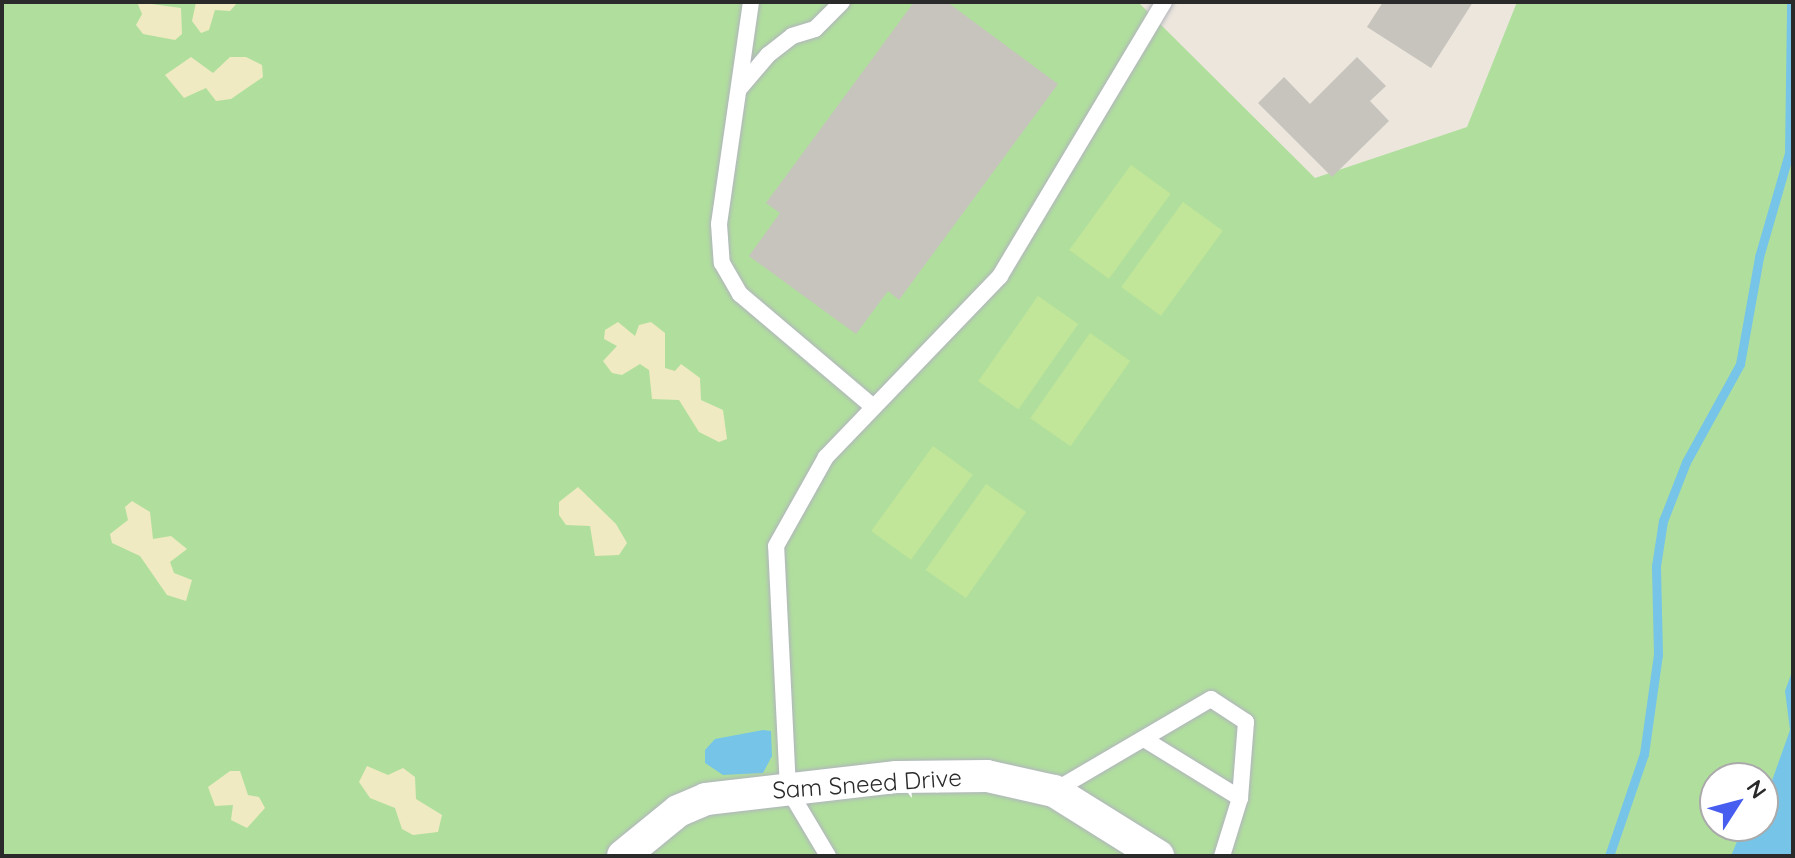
<!DOCTYPE html>
<html>
<head>
<meta charset="utf-8">
<style>
  body { margin:0 }
  #map { position:relative; width:1795px; height:858px; overflow:hidden; background:#ece6dd; font-family:Quicksand,sans-serif }
  div>[style] { position:absolute }
  .green>* { inset:0; background:#b0df9d }
  .sand>* { inset:0; background:#efeac2 }
  .pitch>* { inset:0; background:#c2e699; transform-origin:0 0 }
  .water>* { inset:0; background:#76c4e8 }
  .stream>* { height:9px; margin:-4.5px; padding:0 4.5px; transform-origin:4.5px; border-radius:4.5px; background:#76c4e8 }
  .building>* { inset:0; background:#c7c3bd }
  .roads { filter:drop-shadow(0 0 2px #b1b3bd) drop-shadow(0 0 2px #b1b3bd) }
  .service>* { height:16px; margin:-8px; padding:0 8px; transform-origin:8px; border-radius:8px; background:#fff }
  .minor>* { height:32px; margin:-16px; padding:0 16px; transform-origin:16px; border-radius:16px; background:#fff }
  span { translate:-50% -50%; white-space:nowrap; text-align:center; line-height:1.15; -webkit-text-stroke:6px #fff; paint-order:stroke }
  .street-label { font-size:24px; color:#2a2a2a }
  .frame { position:absolute; inset:0; border:4px solid #2a2a2a; pointer-events:none }
  .north { position:absolute; left:1699px; top:762px; width:80px; height:80px; box-sizing:border-box; background:#fff; border:2px solid #aaa; border-radius:50%; rotate:54deg; font-size:22px; font-weight:700; line-height:32px; text-align:center; color:#2a2a2a }
  .north::after { content:''; display:block; margin:auto; width:28px; height:36px; background:#465df0; clip-path:polygon(50% 0,100% 100%,50% 72%,0 100%) }
</style>
</head>
<body>
<div id="map">
  <div class="green">
    <div style="clip-path:polygon(evenodd,2px 2px,1138px 2px,1315px 178px,1467px 127px,1517px 2px,1793px 2px,1793px 856px,2px 856px,2px 2px,1715px 778px,1763px 778px,1763px 826px,1715px 826px,1715px 778px)"></div>
  </div>
  <div class="sand">
    <div style="clip-path:polygon(137px 2px,181px 8px,182px 34px,175px 40px,143px 34px,136px 25px,142px 14px)"></div>
    <div style="clip-path:polygon(196px 2px,238px 2px,230px 11px,215px 10px,209px 30px,201px 33px,192px 21px)"></div>
    <div style="clip-path:polygon(191px 57px,213px 73px,230px 57px,246px 57px,262px 65px,263px 77px,231px 99px,216px 101px,206px 88px,184px 98px,165px 75px)"></div>
    <div style="clip-path:polygon(618px 322px,635px 336px,639px 325px,651px 322px,665px 333px,665px 368px,675px 371px,681px 364px,700px 378px,701px 400px,723px 410px,727px 439px,719px 442px,699px 432px,679px 400px,652px 399px,649px 370px,640px 364px,622px 375px,612px 373px,603px 361px,617px 346px,604px 339px,605px 330px)"></div>
    <div style="clip-path:polygon(578px 487px,616px 524px,627px 543px,619px 555px,595px 556px,590px 526px,566px 525px,559px 515px,559px 502px)"></div>
    <div style="clip-path:polygon(132px 501px,150px 512px,153px 539px,171px 536px,187px 549px,170px 562px,174px 573px,192px 580px,186px 601px,167px 595px,140px 556px,112px 543px,110px 534px,128px 520px,125px 507px)"></div>
    <div style="clip-path:polygon(367px 766px,388px 775px,403px 768px,415px 777px,416px 799px,442px 815px,438px 832px,413px 835px,402px 829px,395px 808px,370px 798px,359px 782px)"></div>
    <div style="clip-path:polygon(230px 771px,240px 771px,248px 795px,259px 797px,265px 808px,247px 828px,231px 820px,233px 805px,215px 806px,208px 787px)"></div>
  </div>
  <div class="pitch">
    <div style="left:1131px;top:165px;width:49px;height:105px;rotate:36deg"></div>
    <div style="left:1183px;top:202px;width:49px;height:105px;rotate:36deg"></div>
    <div style="left:1038px;top:296px;width:49px;height:104px;rotate:35deg"></div>
    <div style="left:1090px;top:333px;width:49px;height:104px;rotate:35deg"></div>
    <div style="left:933px;top:446px;width:49px;height:105px;rotate:36deg"></div>
    <div style="left:986px;top:484px;width:49px;height:105px;rotate:35deg"></div>
  </div>
  <div class="water">
    <div style="clip-path:polygon(1793px 669px,1793px 856px,1731px 856px,1743px 827px,1763px 826px,1763px 806px,1790px 730px,1785px 691px)"></div>
    <div style="clip-path:polygon(763px 730px,771px 731px,772px 756px,763px 773px,723px 775px,705px 763px,705px 750px,715px 739px)"></div>
  </div>
  <div class="stream">
    <div style="left:1609px;top:856px;width:108px;rotate:-71.1deg"></div>
    <div style="left:1644px;top:754px;width:100px;rotate:-82deg"></div>
    <div style="left:1658px;top:655px;width:89px;rotate:-91.3deg"></div>
    <div style="left:1656px;top:566px;width:46px;rotate:-81.2deg"></div>
    <div style="left:1663px;top:521px;width:63px;rotate:-68.7deg"></div>
    <div style="left:1686px;top:462px;width:112px;rotate:-61.1deg"></div>
    <div style="left:1740px;top:364px;width:109px;rotate:-79.9deg"></div>
    <div style="left:1759px;top:257px;width:108px;rotate:-73.9deg"></div>
    <div style="left:1789px;top:153px;width:151px;rotate:-89.2deg"></div>
  </div>
  <div class="building">
    <div style="clip-path:polygon(914px 2px,947px 2px,1058px 84px,899px 300px,888px 291px,856px 334px,749px 256px,780px 213px,766px 203px)"></div>
    <div style="clip-path:polygon(1383px 2px,1473px 2px,1431px 68px,1367px 27px)"></div>
    <div style="clip-path:polygon(1357px 57px,1386px 86px,1370px 101px,1389px 121px,1332px 177px,1258px 103px,1284px 77px,1310px 104px)"></div>
  </div>
  <div class="roads">
    <div class="service">
      <div style="left:751px;top:2px;width:224px;rotate:98.2deg"></div>
      <div style="left:719px;top:224px;width:39px;rotate:86deg"></div>
      <div style="left:722px;top:263px;width:36px;rotate:60deg"></div>
      <div style="left:740px;top:294px;width:172px;rotate:40.3deg"></div>
      <div style="left:739px;top:89px;width:45px;rotate:-49.5deg"></div>
      <div style="left:768px;top:55px;width:31px;rotate:-38deg"></div>
      <div style="left:792px;top:36px;width:24px;rotate:-17deg"></div>
      <div style="left:815px;top:29px;width:38px;rotate:-45deg"></div>
      <div style="left:1144px;top:739px;width:113px;rotate:31.6deg"></div>
      <div style="left:1054px;top:791px;width:182px;rotate:-30.4deg"></div>
      <div style="left:1211px;top:699px;width:42px;rotate:33.3deg"></div>
      <div style="left:1246px;top:722px;width:76px;rotate:94.5deg"></div>
      <div style="left:1240px;top:798px;width:61px;rotate:107.2deg"></div>
      <div style="left:828px;top:856px;width:78px;rotate:-120.8deg"></div>
      <div style="left:788px;top:789px;width:243px;rotate:-92.8deg"></div>
      <div style="left:776px;top:546px;width:102px;rotate:-60.7deg"></div>
      <div style="left:826px;top:457px;width:251px;rotate:-46.1deg"></div>
      <div style="left:1000px;top:276px;width:319px;rotate:-59.1deg"></div>
    </div>
    <div class="minor">
      <div style="left:623px;top:856px;width:71px;rotate:-39.3deg"></div>
      <div style="left:678px;top:811px;width:30px;rotate:-23deg"></div>
      <div style="left:706px;top:799px;width:192px;rotate:-6.6deg"></div>
      <div style="left:897px;top:777px;width:90px;rotate:-0.6deg"></div>
      <div style="left:987px;top:776px;width:69px;rotate:12.6deg"></div>
      <div style="left:1054px;top:791px;width:123px;rotate:32deg"></div>
    </div>
  </div>
  <div class="street-label">
    <span style="left:867px;top:784px;rotate:-4deg">Sam Sneed Drive</span>
  </div>
  <div class="frame"></div>
  <div class="north">N</div>
</div>
</body>
</html>
